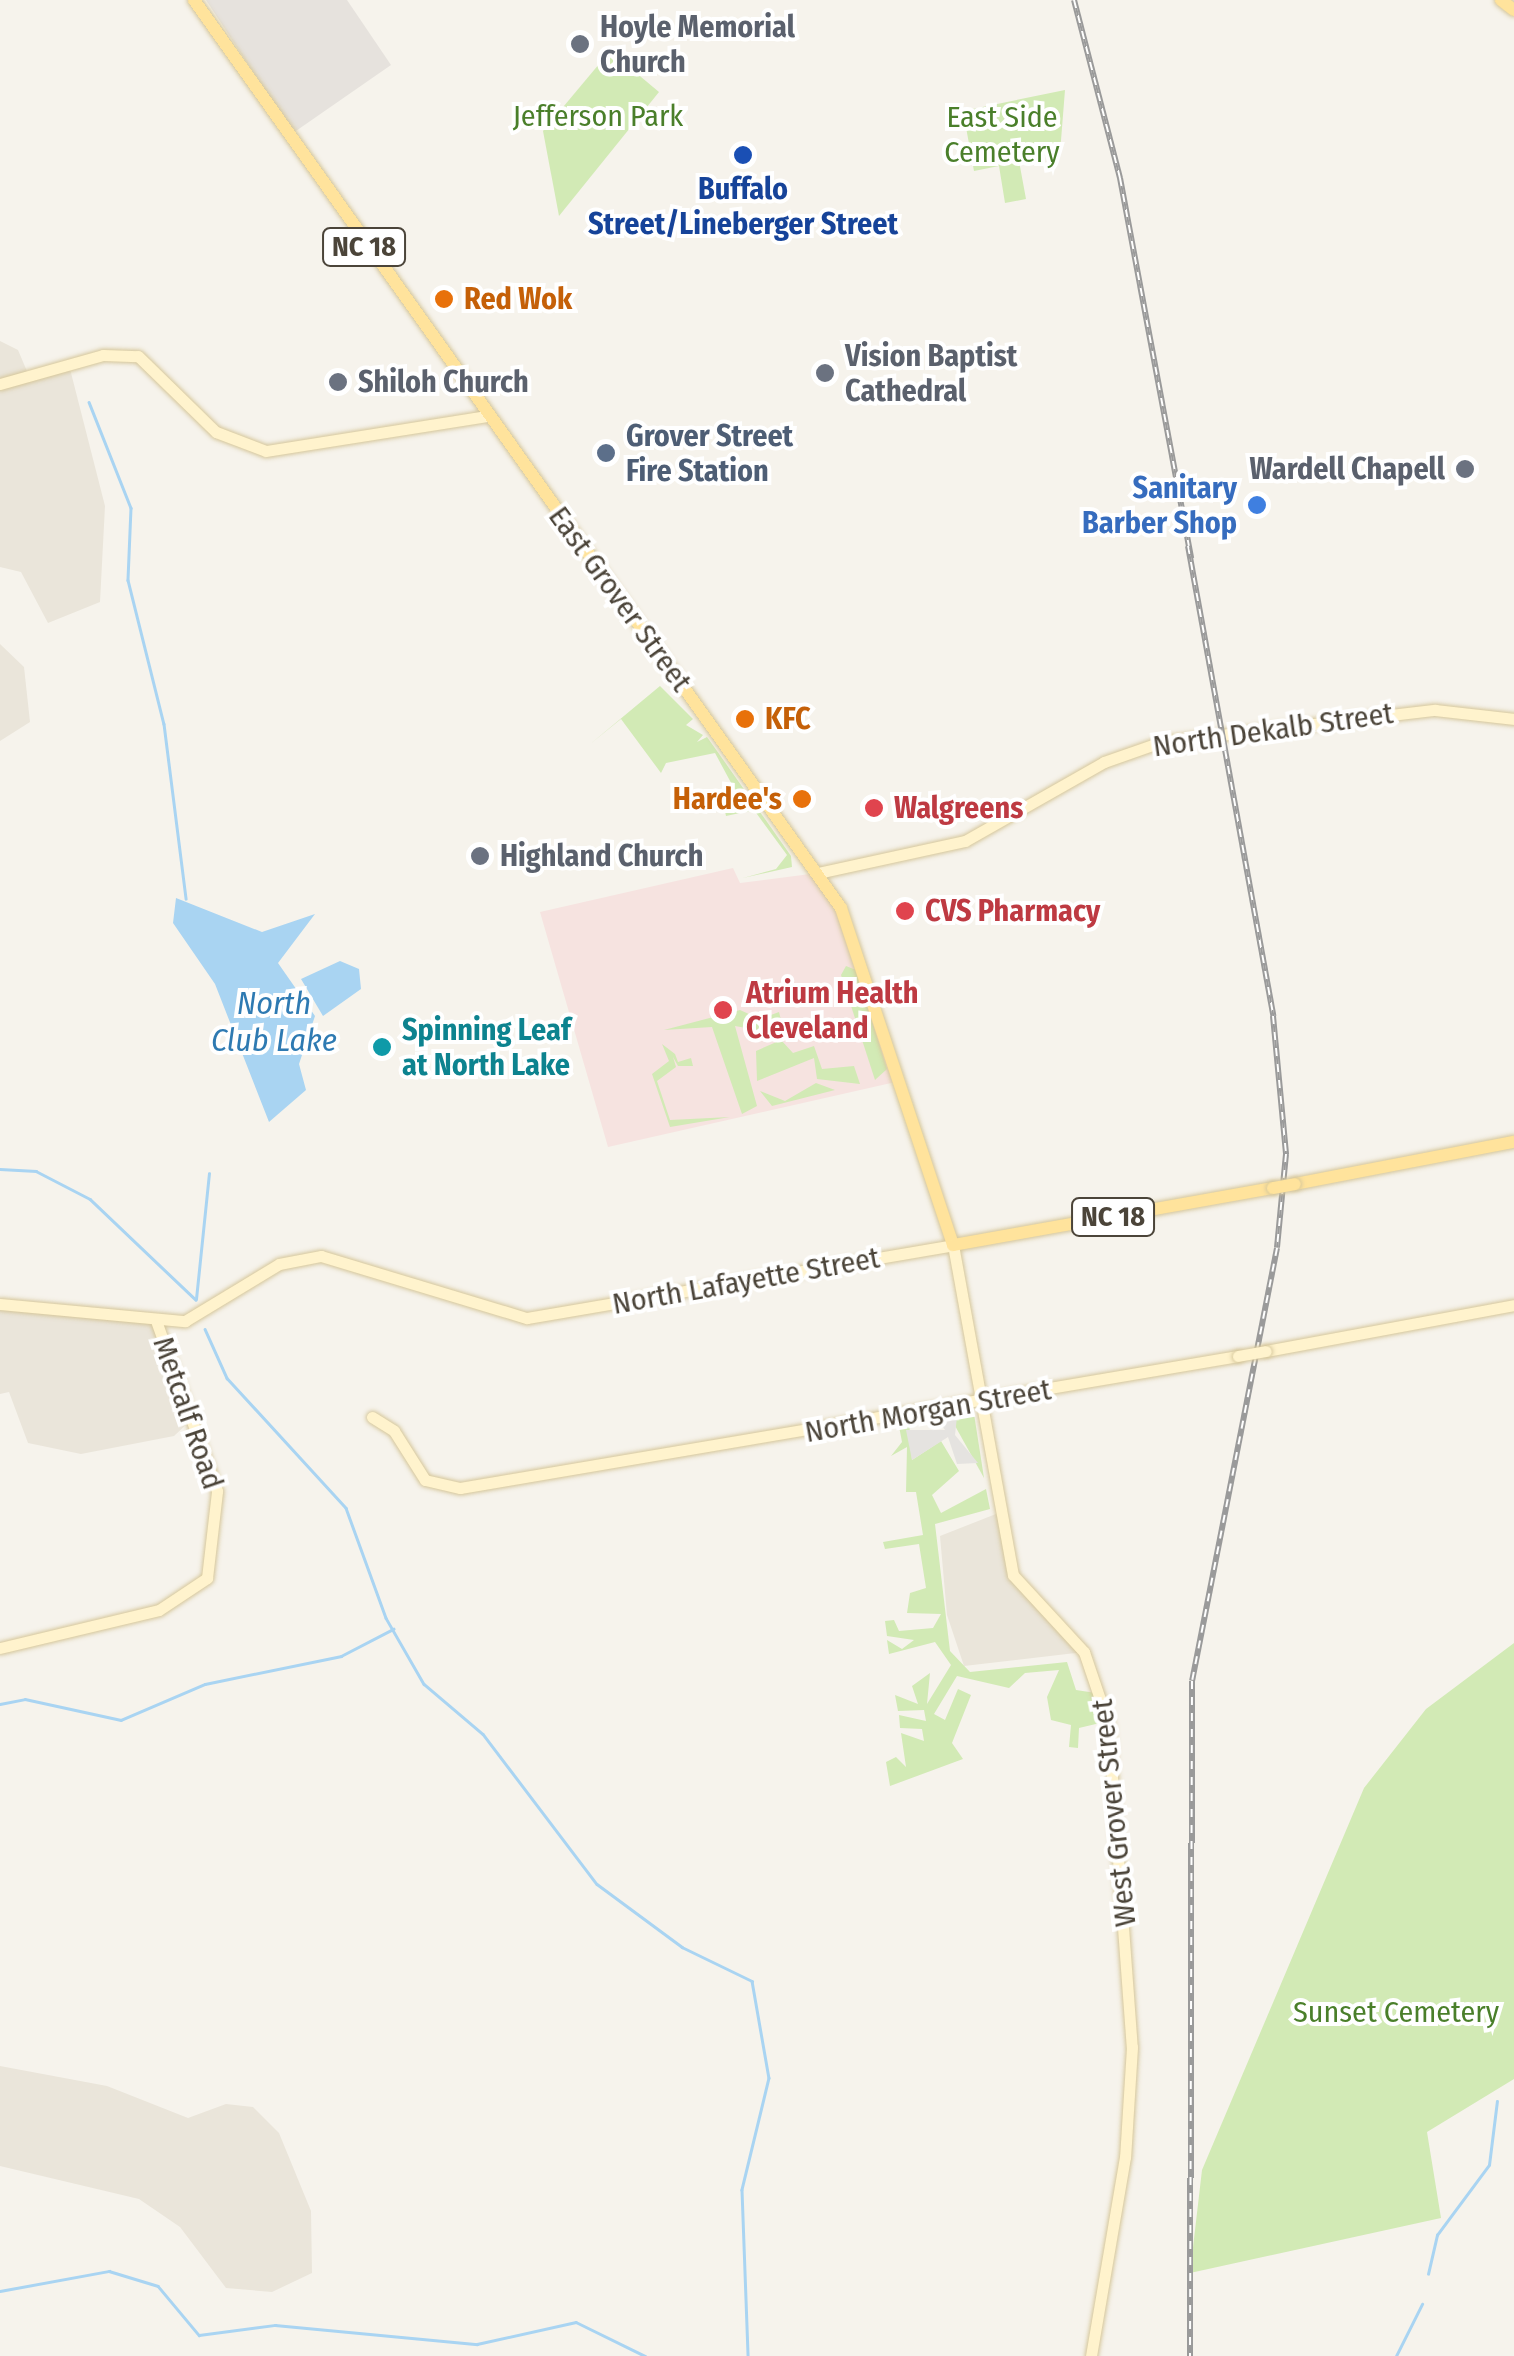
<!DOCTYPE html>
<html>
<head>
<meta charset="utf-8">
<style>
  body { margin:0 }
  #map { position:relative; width:1514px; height:2356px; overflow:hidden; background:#f6f3ec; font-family:"Fira Sans Condensed",sans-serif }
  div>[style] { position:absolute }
  .residential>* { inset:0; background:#eae5da }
  .industrial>* { inset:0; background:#e6e2dd }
  .medical>* { inset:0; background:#f6e3e0 }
  .green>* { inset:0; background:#d2eab5 }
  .parking>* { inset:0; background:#e5e3e0 }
  .water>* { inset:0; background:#a9d4f2 }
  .stream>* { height:2.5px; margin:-1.25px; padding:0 1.25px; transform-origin:1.25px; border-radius:1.25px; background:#a9d4f2 }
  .roads { filter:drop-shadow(0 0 2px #d6c79b) drop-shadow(0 0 2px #d6c79b) }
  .secondary>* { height:11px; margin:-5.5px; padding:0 5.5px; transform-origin:5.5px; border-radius:5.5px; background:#fff3cd }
  .primary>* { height:12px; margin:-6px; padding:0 6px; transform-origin:6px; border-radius:6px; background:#ffe39c }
  .rail>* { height:6px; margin-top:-3px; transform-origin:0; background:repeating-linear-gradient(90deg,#fff 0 8px,#9a9a9a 0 16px); box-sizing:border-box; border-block:2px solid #9a9a9a }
  .bridges { filter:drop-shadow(0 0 2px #d6c79b) drop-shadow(0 0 2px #d6c79b) }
  .secondary-bridge>* { height:11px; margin:-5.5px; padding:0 5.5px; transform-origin:5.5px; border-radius:5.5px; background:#fff3cd }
  .primary-bridge>* { height:12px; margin:-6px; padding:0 6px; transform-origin:6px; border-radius:6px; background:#ffe39c }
  .dots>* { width:28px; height:28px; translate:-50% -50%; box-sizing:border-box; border:5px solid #fff; border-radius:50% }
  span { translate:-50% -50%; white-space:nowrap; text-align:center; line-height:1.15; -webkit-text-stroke:8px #fff; paint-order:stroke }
  .shield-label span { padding:2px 8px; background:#fff; border:2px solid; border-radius:8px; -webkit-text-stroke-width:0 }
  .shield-label { font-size:28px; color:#4b4439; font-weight:700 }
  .worship-label { font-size:30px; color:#5b616d; font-weight:700 }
  .left { translate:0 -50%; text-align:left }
  .right { translate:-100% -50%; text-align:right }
  .park-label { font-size:30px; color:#4a7f2a }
  .transit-label { font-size:30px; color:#164399; font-weight:700 }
  .food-label { font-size:30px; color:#c56008; font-weight:700 }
  .service-label { font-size:30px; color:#4e5e75; font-weight:700 }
  .shop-label { font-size:30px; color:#366cbe; font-weight:700 }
  .street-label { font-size:30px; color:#4b4439 }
  .health-label { font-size:30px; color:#be3a42; font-weight:700 }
  .culture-label { font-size:30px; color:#0d838f; font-weight:700 }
  .water-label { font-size:32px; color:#2e7ab2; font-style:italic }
</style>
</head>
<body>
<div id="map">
  <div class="residential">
    <div style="clip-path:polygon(0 341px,18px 350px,29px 376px,69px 365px,105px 506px,100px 602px,48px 623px,21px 572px,0 567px)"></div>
    <div style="clip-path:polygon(0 644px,24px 667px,30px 722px,0 741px)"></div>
    <div style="clip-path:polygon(0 1304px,157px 1323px,188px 1423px,174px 1436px,81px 1454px,28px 1443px,9px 1392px,0 1394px)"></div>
    <div style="clip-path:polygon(1001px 1512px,1025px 1595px,1084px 1652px,964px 1666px,947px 1615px,940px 1536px)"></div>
    <div style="clip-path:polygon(0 2066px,107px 2086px,188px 2118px,226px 2104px,253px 2107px,279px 2133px,311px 2211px,312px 2273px,272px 2292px,226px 2288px,180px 2227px,139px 2199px,0 2166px)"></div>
  </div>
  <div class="industrial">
    <div style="clip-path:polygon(206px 0,347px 0,391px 65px,293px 133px)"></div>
  </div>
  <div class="medical">
    <div style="clip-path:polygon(733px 868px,740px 883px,818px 873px,841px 908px,900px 1081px,608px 1147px,540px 912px)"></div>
  </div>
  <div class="green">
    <div style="clip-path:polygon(610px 51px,659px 92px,559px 216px,543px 131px)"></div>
    <div style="clip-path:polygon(1065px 90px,1060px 153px,1019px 161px,1026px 199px,1005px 203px,999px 166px,974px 171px,963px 111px)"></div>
    <div style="clip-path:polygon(660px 686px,693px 719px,686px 725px,703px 735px,697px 742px,707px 737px,717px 751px,791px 856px,792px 867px,743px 878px,776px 869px,787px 855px,754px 810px,726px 816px,721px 790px,736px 792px,715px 753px,666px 763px,661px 773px,621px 719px,589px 745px)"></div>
    <div style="clip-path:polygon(846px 966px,856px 970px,887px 1069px,875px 1080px,841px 975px)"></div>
    <div style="clip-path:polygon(740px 1010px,760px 1019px,779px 1012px,781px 1020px,757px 1030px,735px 1026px,757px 1106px,742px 1114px,712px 1027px,664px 1030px)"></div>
    <div style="clip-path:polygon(781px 1040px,793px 1053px,814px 1046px,822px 1069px,854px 1066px,860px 1084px,817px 1079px,814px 1058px,757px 1081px,756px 1051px)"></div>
    <div style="clip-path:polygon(662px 1044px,675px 1054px,678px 1062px,691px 1058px,693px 1066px,678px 1066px,673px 1057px,676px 1067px,657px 1081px,670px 1120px,730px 1117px,670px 1127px,652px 1074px,669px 1061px)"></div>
    <div style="clip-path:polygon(816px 1083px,835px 1090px,772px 1106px,760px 1091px,785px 1101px)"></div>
    <div style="clip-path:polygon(968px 1410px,974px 1414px,984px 1478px,949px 1415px)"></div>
    <div style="clip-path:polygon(909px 1420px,912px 1460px,941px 1441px,959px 1471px,932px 1495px,941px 1513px,986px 1489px,990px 1509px,935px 1524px,950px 1651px,970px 1672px,1067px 1662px,1076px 1690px,1096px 1693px,1099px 1709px,1100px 1723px,1079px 1728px,1078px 1748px,1069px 1747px,1071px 1725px,1051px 1720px,1047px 1697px,1059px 1670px,1025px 1673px,1009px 1688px,957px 1676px,934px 1714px,945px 1720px,958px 1689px,971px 1695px,952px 1743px,963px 1759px,890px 1786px,886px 1762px,896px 1757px,906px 1767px,901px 1733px,924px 1741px,922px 1729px,900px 1728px,899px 1715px,926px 1721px,924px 1710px,898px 1711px,895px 1695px,918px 1704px,912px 1686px,930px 1673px,927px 1704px,951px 1665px,935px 1642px,889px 1654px,887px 1640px,902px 1649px,914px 1640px,887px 1636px,885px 1621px,894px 1620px,899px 1631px,933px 1628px,941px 1614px,907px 1613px,910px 1593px,926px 1588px,919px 1544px,885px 1549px,883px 1542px,923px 1535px,916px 1492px,906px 1492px,907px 1447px,891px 1456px,902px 1442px,898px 1421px)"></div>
    <div style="clip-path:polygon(1514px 1643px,1514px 2079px,1427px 2132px,1441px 2218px,1190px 2273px,1202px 2170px,1364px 1788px,1426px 1709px)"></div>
  </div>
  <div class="parking">
    <div style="clip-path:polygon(957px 1417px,955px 1435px,978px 1463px,957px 1464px,948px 1437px,912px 1460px,906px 1430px,945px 1430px,938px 1420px)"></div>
  </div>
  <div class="water">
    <div style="clip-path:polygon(176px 898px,262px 932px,315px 914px,278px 963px,315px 1016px,299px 1064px,306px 1090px,269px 1122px,215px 984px,173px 923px)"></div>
    <div style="clip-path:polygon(340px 961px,359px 969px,361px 989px,323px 1016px,301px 979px)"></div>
  </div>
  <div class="stream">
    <div style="left:89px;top:402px;width:114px;rotate:68.4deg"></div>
    <div style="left:131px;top:508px;width:72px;rotate:92.4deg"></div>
    <div style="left:128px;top:580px;width:148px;rotate:76deg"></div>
    <div style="left:164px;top:724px;width:176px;rotate:82.8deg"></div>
    <div style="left:0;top:1169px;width:36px;rotate:3deg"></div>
    <div style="left:36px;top:1171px;width:61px;rotate:27.4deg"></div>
    <div style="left:90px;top:1199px;width:146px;rotate:43.6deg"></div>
    <div style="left:196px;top:1299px;width:126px;rotate:-84.1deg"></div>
    <div style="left:205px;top:1329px;width:54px;rotate:65.8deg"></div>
    <div style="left:227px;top:1378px;width:176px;rotate:47.5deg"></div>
    <div style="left:346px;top:1508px;width:117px;rotate:70deg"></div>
    <div style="left:386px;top:1618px;width:76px;rotate:60.1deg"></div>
    <div style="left:424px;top:1684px;width:77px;rotate:40.3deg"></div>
    <div style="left:483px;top:1734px;width:188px;rotate:52.8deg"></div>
    <div style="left:597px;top:1884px;width:106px;rotate:36.5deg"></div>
    <div style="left:682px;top:1947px;width:78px;rotate:25.9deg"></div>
    <div style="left:752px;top:1981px;width:98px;rotate:80.1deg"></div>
    <div style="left:769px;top:2078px;width:115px;rotate:103.6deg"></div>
    <div style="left:742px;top:2190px;width:166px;rotate:87.9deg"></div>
    <div style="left:0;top:1704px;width:25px;rotate:-11deg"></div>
    <div style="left:25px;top:1699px;width:98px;rotate:12.3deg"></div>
    <div style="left:121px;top:1720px;width:91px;rotate:-23.2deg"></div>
    <div style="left:205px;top:1684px;width:139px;rotate:-11.6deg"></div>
    <div style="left:341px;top:1656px;width:59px;rotate:-27.4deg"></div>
    <div style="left:1428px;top:2274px;width:40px;rotate:-77deg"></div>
    <div style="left:1437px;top:2235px;width:87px;rotate:-53.4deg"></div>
    <div style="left:1489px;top:2165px;width:64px;rotate:-82.9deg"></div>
    <div style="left:0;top:2291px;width:111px;rotate:-10.4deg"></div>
    <div style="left:109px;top:2271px;width:51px;rotate:17deg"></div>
    <div style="left:158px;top:2286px;width:64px;rotate:50.1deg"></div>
    <div style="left:199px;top:2335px;width:77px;rotate:-7.5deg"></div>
    <div style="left:275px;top:2325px;width:203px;rotate:5.4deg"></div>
    <div style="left:477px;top:2344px;width:101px;rotate:-12.5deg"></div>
    <div style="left:576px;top:2322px;width:77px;rotate:26.2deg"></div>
    <div style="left:1396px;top:2356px;width:58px;rotate:-63.4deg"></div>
  </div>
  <div class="roads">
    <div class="secondary">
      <div style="left:0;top:384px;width:107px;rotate:-15.7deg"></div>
      <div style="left:103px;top:355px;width:35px;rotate:2deg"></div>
      <div style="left:138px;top:356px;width:109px;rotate:44.3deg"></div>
      <div style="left:216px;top:432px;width:53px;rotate:20.8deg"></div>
      <div style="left:266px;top:451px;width:223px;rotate:-9deg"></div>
      <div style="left:818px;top:873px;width:150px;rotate:-12.3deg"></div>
      <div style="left:965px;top:841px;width:160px;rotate:-29.6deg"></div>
      <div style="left:1104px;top:762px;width:60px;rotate:-19.3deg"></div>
      <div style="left:1161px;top:742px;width:276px;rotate:-6.7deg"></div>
      <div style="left:1435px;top:710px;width:80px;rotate:6.5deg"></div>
      <div style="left:0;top:1304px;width:186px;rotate:5.3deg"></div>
      <div style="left:185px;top:1321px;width:110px;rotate:-31.2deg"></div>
      <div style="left:279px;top:1264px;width:43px;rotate:-10.8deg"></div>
      <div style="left:321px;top:1256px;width:215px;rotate:16.8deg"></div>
      <div style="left:527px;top:1318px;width:432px;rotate:-9.7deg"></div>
      <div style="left:953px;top:1245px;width:335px;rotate:79.7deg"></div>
      <div style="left:1013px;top:1575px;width:105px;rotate:47.3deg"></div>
      <div style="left:1084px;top:1652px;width:75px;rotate:71.3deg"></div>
      <div style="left:1108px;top:1723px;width:325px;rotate:85.8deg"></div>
      <div style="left:1132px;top:2047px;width:110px;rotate:93.6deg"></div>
      <div style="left:1125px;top:2157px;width:202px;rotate:99.7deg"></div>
      <div style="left:1266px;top:1351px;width:252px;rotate:-10.5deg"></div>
      <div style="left:372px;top:1417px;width:26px;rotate:32deg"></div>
      <div style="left:394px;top:1431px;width:58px;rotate:57.7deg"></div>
      <div style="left:425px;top:1480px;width:36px;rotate:13deg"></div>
      <div style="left:460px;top:1488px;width:789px;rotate:-9.63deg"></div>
      <div style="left:0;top:1648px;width:163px;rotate:-13.4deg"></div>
      <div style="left:159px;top:1610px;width:58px;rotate:-33.7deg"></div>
      <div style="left:207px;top:1578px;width:88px;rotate:-83.4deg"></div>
      <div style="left:217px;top:1491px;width:178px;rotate:-109.7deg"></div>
    </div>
    <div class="primary">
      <div style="left:194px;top:0;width:1115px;rotate:54.53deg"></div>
      <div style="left:841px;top:908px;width:355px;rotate:71.6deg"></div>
      <div style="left:953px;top:1245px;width:325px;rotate:-10.1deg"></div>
      <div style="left:1501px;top:0;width:16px;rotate:38deg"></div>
      <div style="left:1295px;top:1184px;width:223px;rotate:-10.9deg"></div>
    </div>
  </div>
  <div class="rail">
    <div style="left:1074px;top:0;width:184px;rotate:75.5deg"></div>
    <div style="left:1120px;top:178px;width:387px;rotate:79.4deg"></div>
    <div style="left:1188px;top:546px;width:478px;rotate:79.7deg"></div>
    <div style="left:1273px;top:1016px;width:139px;rotate:84.6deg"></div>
    <div style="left:1286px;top:1154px;width:94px;rotate:95.5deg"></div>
    <div style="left:1277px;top:1248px;width:441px;rotate:101.1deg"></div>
    <div style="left:1192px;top:1681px;width:675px;rotate:90.17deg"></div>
  </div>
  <div class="bridges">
    <div class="secondary-bridge">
      <div style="left:1238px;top:1356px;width:28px;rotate:-10deg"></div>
    </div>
    <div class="primary-bridge">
      <div style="left:1273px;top:1188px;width:22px;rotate:-10deg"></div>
    </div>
  </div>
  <div class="dots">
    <div style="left:580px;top:44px;background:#6b7280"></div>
    <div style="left:743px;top:155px;background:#1a4fb4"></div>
    <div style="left:444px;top:299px;background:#e8710a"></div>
    <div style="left:825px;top:373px;background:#6b7280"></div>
    <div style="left:338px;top:382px;background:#6b7280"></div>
    <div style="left:606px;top:453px;background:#5c6f8a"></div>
    <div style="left:1465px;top:469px;background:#6b7280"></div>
    <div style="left:1257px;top:505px;background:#3f7fe0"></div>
    <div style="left:745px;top:719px;background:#e8710a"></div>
    <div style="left:802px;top:799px;background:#e8710a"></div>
    <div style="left:874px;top:808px;background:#e0444e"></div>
    <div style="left:480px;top:856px;background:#6b7280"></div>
    <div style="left:905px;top:911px;background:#e0444e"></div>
    <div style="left:723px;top:1010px;background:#e0444e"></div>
    <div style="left:382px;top:1047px;background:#0f9aa8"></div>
  </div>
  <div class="shield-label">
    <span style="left:364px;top:247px">NC 18</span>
    <span style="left:1113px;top:1217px">NC 18</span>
  </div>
  <div class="worship-label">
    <span class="left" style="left:600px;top:44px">Hoyle Memorial<br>Church</span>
    <span class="left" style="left:845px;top:373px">Vision Baptist<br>Cathedral</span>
    <span class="left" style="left:358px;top:382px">Shiloh Church</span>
    <span class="right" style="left:1445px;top:469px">Wardell Chapell</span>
    <span class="left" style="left:500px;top:856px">Highland Church</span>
  </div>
  <div class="park-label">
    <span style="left:598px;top:116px">Jefferson Park</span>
    <span style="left:1002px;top:134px">East Side<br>Cemetery</span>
    <span style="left:1396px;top:2012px">Sunset Cemetery</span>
  </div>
  <div class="transit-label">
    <span style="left:743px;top:206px">Buffalo<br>Street/Lineberger Street</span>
  </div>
  <div class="food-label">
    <span class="left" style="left:464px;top:299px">Red Wok</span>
    <span class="left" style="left:765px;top:719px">KFC</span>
    <span class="right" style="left:782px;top:799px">Hardee's</span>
  </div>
  <div class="service-label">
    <span class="left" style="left:626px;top:453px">Grover Street<br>Fire Station</span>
  </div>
  <div class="shop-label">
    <span class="right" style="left:1237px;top:505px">Sanitary<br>Barber Shop</span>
  </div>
  <div class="street-label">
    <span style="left:620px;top:599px;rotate:54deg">East Grover Street</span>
    <span style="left:1273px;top:730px;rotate:-8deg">North Dekalb Street</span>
    <span style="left:746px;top:1281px;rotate:-10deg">North Lafayette Street</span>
    <span style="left:928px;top:1411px;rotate:-10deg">North Morgan Street</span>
    <span style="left:188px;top:1413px;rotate:71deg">Metcalf Road</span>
    <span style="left:1114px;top:1813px;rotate:-96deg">West Grover Street</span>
  </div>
  <div class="health-label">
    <span class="left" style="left:894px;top:808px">Walgreens</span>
    <span class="left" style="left:925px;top:911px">CVS Pharmacy</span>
    <span class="left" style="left:746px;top:1010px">Atrium Health<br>Cleveland</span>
  </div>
  <div class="culture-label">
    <span class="left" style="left:402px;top:1047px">Spinning Leaf<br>at North Lake</span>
  </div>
  <div class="water-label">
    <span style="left:274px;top:1022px">North<br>Club Lake</span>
  </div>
</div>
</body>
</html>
